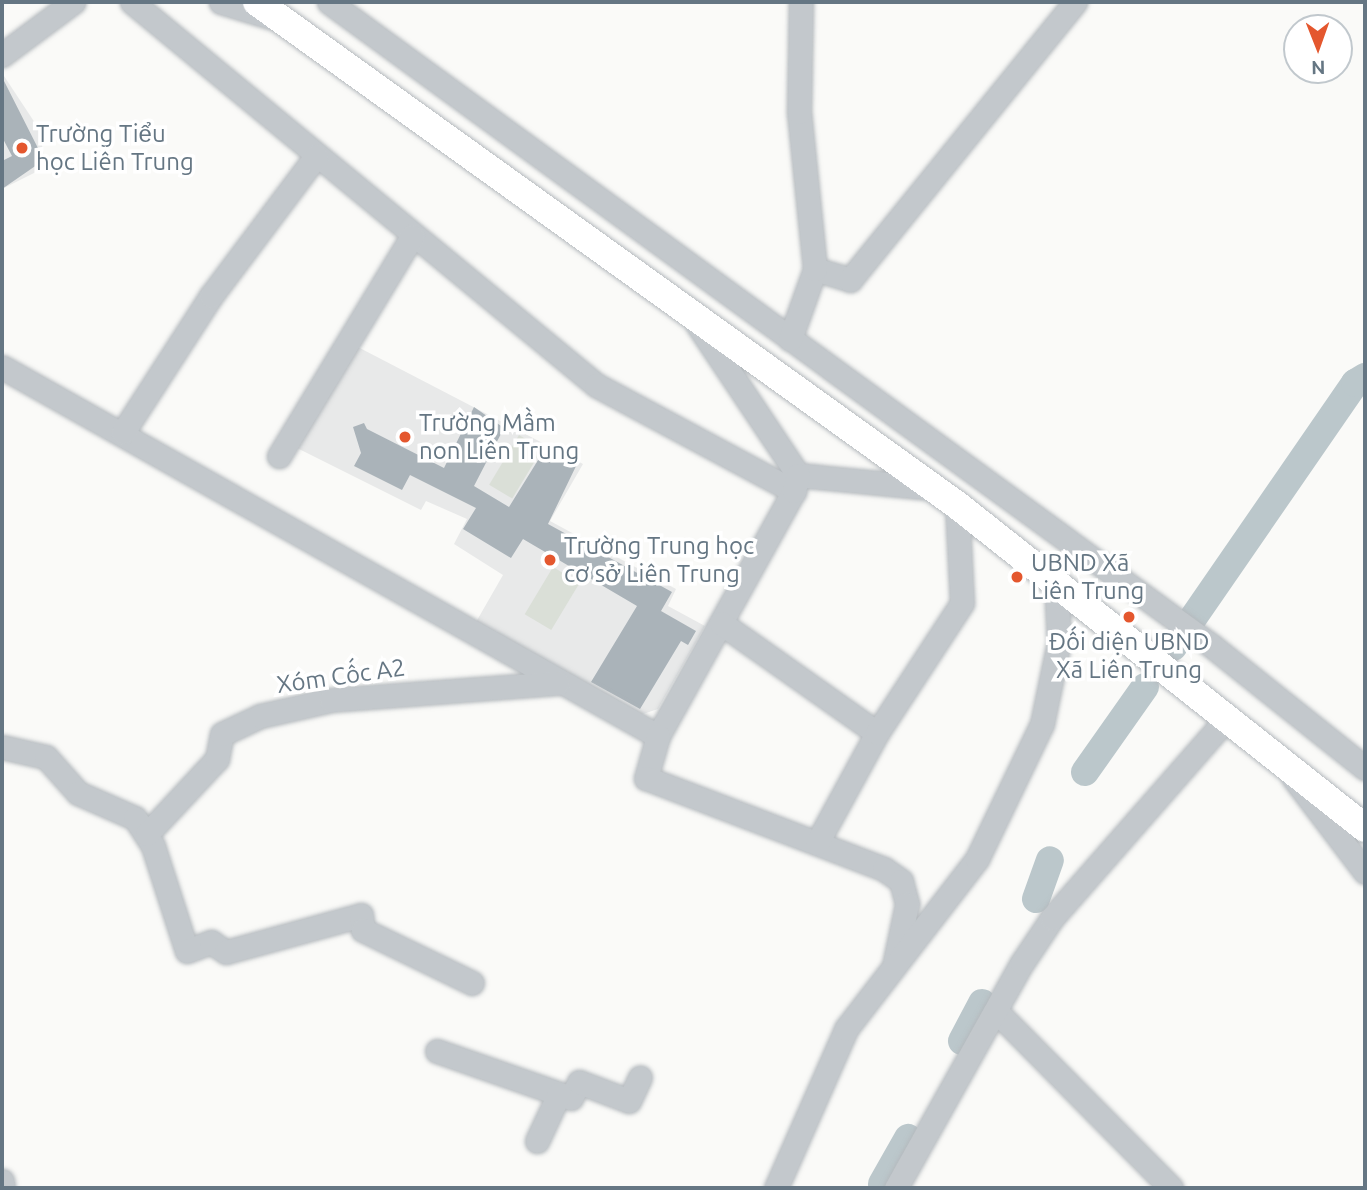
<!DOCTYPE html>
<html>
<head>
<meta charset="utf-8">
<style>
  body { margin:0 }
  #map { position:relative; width:1367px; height:1190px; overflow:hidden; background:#fafaf8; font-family:Ubuntu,sans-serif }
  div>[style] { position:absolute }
  .built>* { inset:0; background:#e8e9e9 }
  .green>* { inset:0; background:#dadfd7; transform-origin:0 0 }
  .river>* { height:28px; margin:-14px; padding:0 14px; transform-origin:14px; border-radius:14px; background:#bbc7cb }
  .building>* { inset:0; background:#aab3b9 }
  .roads { filter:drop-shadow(0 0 2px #b5babe) drop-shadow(0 0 2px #b5babe) }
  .minor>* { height:23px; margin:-11.5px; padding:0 11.5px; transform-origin:11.5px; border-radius:11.5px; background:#c3c8cc }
  .major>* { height:28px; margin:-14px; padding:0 14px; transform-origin:14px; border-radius:14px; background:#fff }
  .dots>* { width:19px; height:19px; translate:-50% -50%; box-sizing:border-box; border:4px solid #fff; border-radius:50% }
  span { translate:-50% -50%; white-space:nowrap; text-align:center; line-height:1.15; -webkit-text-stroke:7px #fff; paint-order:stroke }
  .poi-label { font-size:24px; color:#657683 }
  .left { translate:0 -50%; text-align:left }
  .street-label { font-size:24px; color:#657683 }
  .frame { position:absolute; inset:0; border:4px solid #657683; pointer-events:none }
  .north { position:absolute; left:1283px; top:14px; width:70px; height:70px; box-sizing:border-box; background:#fff; border:2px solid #c1c8cd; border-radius:50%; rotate:179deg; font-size:19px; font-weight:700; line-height:28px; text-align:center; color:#657683 }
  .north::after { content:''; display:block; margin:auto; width:24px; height:32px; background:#e4572e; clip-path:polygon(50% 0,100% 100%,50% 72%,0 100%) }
</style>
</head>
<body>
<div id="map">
  <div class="built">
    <div style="clip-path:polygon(4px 76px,39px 129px,46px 167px,2px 189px)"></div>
    <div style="clip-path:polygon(354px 345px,583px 464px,550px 521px,676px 589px,668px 606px,705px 626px,658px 709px,640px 715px,476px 622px,503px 575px,454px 544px,467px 519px,426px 501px,421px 510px,295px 447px)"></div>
  </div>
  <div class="green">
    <div style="left:519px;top:435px;width:27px;height:58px;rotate:31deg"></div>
    <div style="left:553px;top:567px;width:31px;height:55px;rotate:31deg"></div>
  </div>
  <div class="river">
    <div style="left:1173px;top:647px;width:321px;rotate:-55.4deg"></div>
    <div style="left:1355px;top:383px;width:12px;rotate:-31deg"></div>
    <div style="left:1085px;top:772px;width:104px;rotate:-54.8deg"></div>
    <div style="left:1036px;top:899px;width:41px;rotate:-70.3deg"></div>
    <div style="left:962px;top:1041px;width:43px;rotate:-62.2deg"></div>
    <div style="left:882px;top:1184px;width:53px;rotate:-60.5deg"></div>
  </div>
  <div class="building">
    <div style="clip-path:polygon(2px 77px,44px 160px,2px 189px,2px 161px,12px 156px,2px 137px)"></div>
    <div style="clip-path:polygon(474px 407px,504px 428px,474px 486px,509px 507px,548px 444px,578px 462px,548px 524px,672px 592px,661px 611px,696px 631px,688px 645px,681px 641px,640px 709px,591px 682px,637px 606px,523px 539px,511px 558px,463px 529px,476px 508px,410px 475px,402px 490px,354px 466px,361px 453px,353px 427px,364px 423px,367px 429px,444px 468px)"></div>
  </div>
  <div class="roads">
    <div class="minor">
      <div style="left:132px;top:2px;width:602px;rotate:39.54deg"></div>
      <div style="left:596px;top:385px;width:225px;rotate:28.2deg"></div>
      <div style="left:221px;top:2px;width:55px;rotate:16.8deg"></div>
      <div style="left:329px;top:2px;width:1093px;rotate:36.1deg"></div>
      <div style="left:1212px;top:646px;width:196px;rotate:38.6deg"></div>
      <div style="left:2px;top:55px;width:89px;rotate:-36.7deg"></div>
      <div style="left:815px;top:269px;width:37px;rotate:17deg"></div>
      <div style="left:850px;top:280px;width:358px;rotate:-51deg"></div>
      <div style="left:696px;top:322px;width:184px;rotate:56.3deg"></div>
      <div style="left:798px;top:475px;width:134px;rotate:5.6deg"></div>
      <div style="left:790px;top:339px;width:74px;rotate:-70.3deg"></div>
      <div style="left:815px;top:269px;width:158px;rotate:-95.8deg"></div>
      <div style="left:799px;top:112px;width:110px;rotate:-89deg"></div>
      <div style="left:2px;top:367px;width:753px;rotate:29.36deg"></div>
      <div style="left:658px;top:736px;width:280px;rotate:-61deg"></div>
      <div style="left:794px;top:491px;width:16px;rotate:-76deg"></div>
      <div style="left:123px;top:432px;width:162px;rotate:-57.1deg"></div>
      <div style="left:211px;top:296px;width:175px;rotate:-53.1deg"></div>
      <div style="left:279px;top:456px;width:257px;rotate:-58.8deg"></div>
      <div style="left:721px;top:623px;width:191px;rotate:35.2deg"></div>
      <div style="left:658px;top:736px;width:44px;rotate:105.9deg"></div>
      <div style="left:646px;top:778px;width:255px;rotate:20.9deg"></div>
      <div style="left:884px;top:869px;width:21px;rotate:35deg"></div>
      <div style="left:901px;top:881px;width:24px;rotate:75deg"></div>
      <div style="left:907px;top:904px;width:58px;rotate:101.9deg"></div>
      <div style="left:2px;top:747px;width:45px;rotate:12.8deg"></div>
      <div style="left:46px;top:757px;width:48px;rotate:48.4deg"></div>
      <div style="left:78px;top:793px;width:62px;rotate:23.7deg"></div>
      <div style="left:135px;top:818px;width:33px;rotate:57deg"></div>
      <div style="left:153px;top:846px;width:110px;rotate:72.1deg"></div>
      <div style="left:187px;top:951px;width:26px;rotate:-21deg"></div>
      <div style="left:211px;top:942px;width:18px;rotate:34deg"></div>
      <div style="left:226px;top:952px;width:140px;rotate:-15.3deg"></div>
      <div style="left:361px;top:915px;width:15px;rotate:82deg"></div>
      <div style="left:363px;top:930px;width:121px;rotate:25.9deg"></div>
      <div style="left:1293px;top:777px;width:119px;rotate:52.8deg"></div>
      <div style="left:147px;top:834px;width:103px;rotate:-47deg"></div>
      <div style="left:217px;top:759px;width:25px;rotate:-79deg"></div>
      <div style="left:222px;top:734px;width:42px;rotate:-25.3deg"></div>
      <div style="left:260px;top:716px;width:73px;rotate:-12.7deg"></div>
      <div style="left:331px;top:700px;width:227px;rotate:-4.3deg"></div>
      <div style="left:817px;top:843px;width:125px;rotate:-61.4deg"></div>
      <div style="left:877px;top:733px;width:155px;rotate:-56.8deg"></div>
      <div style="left:962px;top:603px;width:98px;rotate:-92.9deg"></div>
      <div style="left:996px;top:1011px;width:249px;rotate:45.3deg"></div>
      <div style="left:437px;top:1051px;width:142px;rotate:19.3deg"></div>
      <div style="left:571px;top:1098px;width:18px;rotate:-63deg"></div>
      <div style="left:579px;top:1082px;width:53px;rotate:20.8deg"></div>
      <div style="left:629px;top:1101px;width:26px;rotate:-65deg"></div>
      <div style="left:537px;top:1141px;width:52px;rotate:-64.9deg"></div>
      <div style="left:2px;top:1181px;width:7px;rotate:82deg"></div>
      <div style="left:776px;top:1188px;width:174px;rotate:-66.2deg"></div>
      <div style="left:846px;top:1029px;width:215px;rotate:-52.4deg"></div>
      <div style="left:977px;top:859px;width:150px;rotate:-64.3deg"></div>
      <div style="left:1042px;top:724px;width:84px;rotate:-78.3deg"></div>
      <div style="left:1059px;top:642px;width:62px;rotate:-92.8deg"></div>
      <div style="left:896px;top:1188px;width:258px;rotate:-60.8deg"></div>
      <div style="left:1022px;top:963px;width:54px;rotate:-56.3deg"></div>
      <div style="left:1052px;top:918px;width:266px;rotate:-48.8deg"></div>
    </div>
    <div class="major">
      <div style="left:257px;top:2px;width:862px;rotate:35.7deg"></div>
      <div style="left:957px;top:505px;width:520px;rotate:38.37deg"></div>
    </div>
  </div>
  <div class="dots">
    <div style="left:22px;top:148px;background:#e4572e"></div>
    <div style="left:405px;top:437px;background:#e4572e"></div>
    <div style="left:550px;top:560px;background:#e4572e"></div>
    <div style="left:1017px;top:577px;background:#e4572e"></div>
    <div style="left:1129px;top:617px;background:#e4572e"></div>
  </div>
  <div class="poi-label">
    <span class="left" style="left:36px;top:148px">Trường Tiểu<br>học Liên Trung</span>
    <span class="left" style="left:419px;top:437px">Trường Mầm<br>non Liên Trung</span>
    <span class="left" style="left:564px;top:560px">Trường Trung học<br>cơ sở Liên Trung</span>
    <span class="left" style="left:1031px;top:577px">UBND Xã<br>Liên Trung</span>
    <span style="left:1129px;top:656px">Đối diện UBND<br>Xã Liên Trung</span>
  </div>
  <div class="street-label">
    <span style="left:341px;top:676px;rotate:-8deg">Xóm Cốc A2</span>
  </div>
  <div class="frame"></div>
  <div class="north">N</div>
</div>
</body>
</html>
